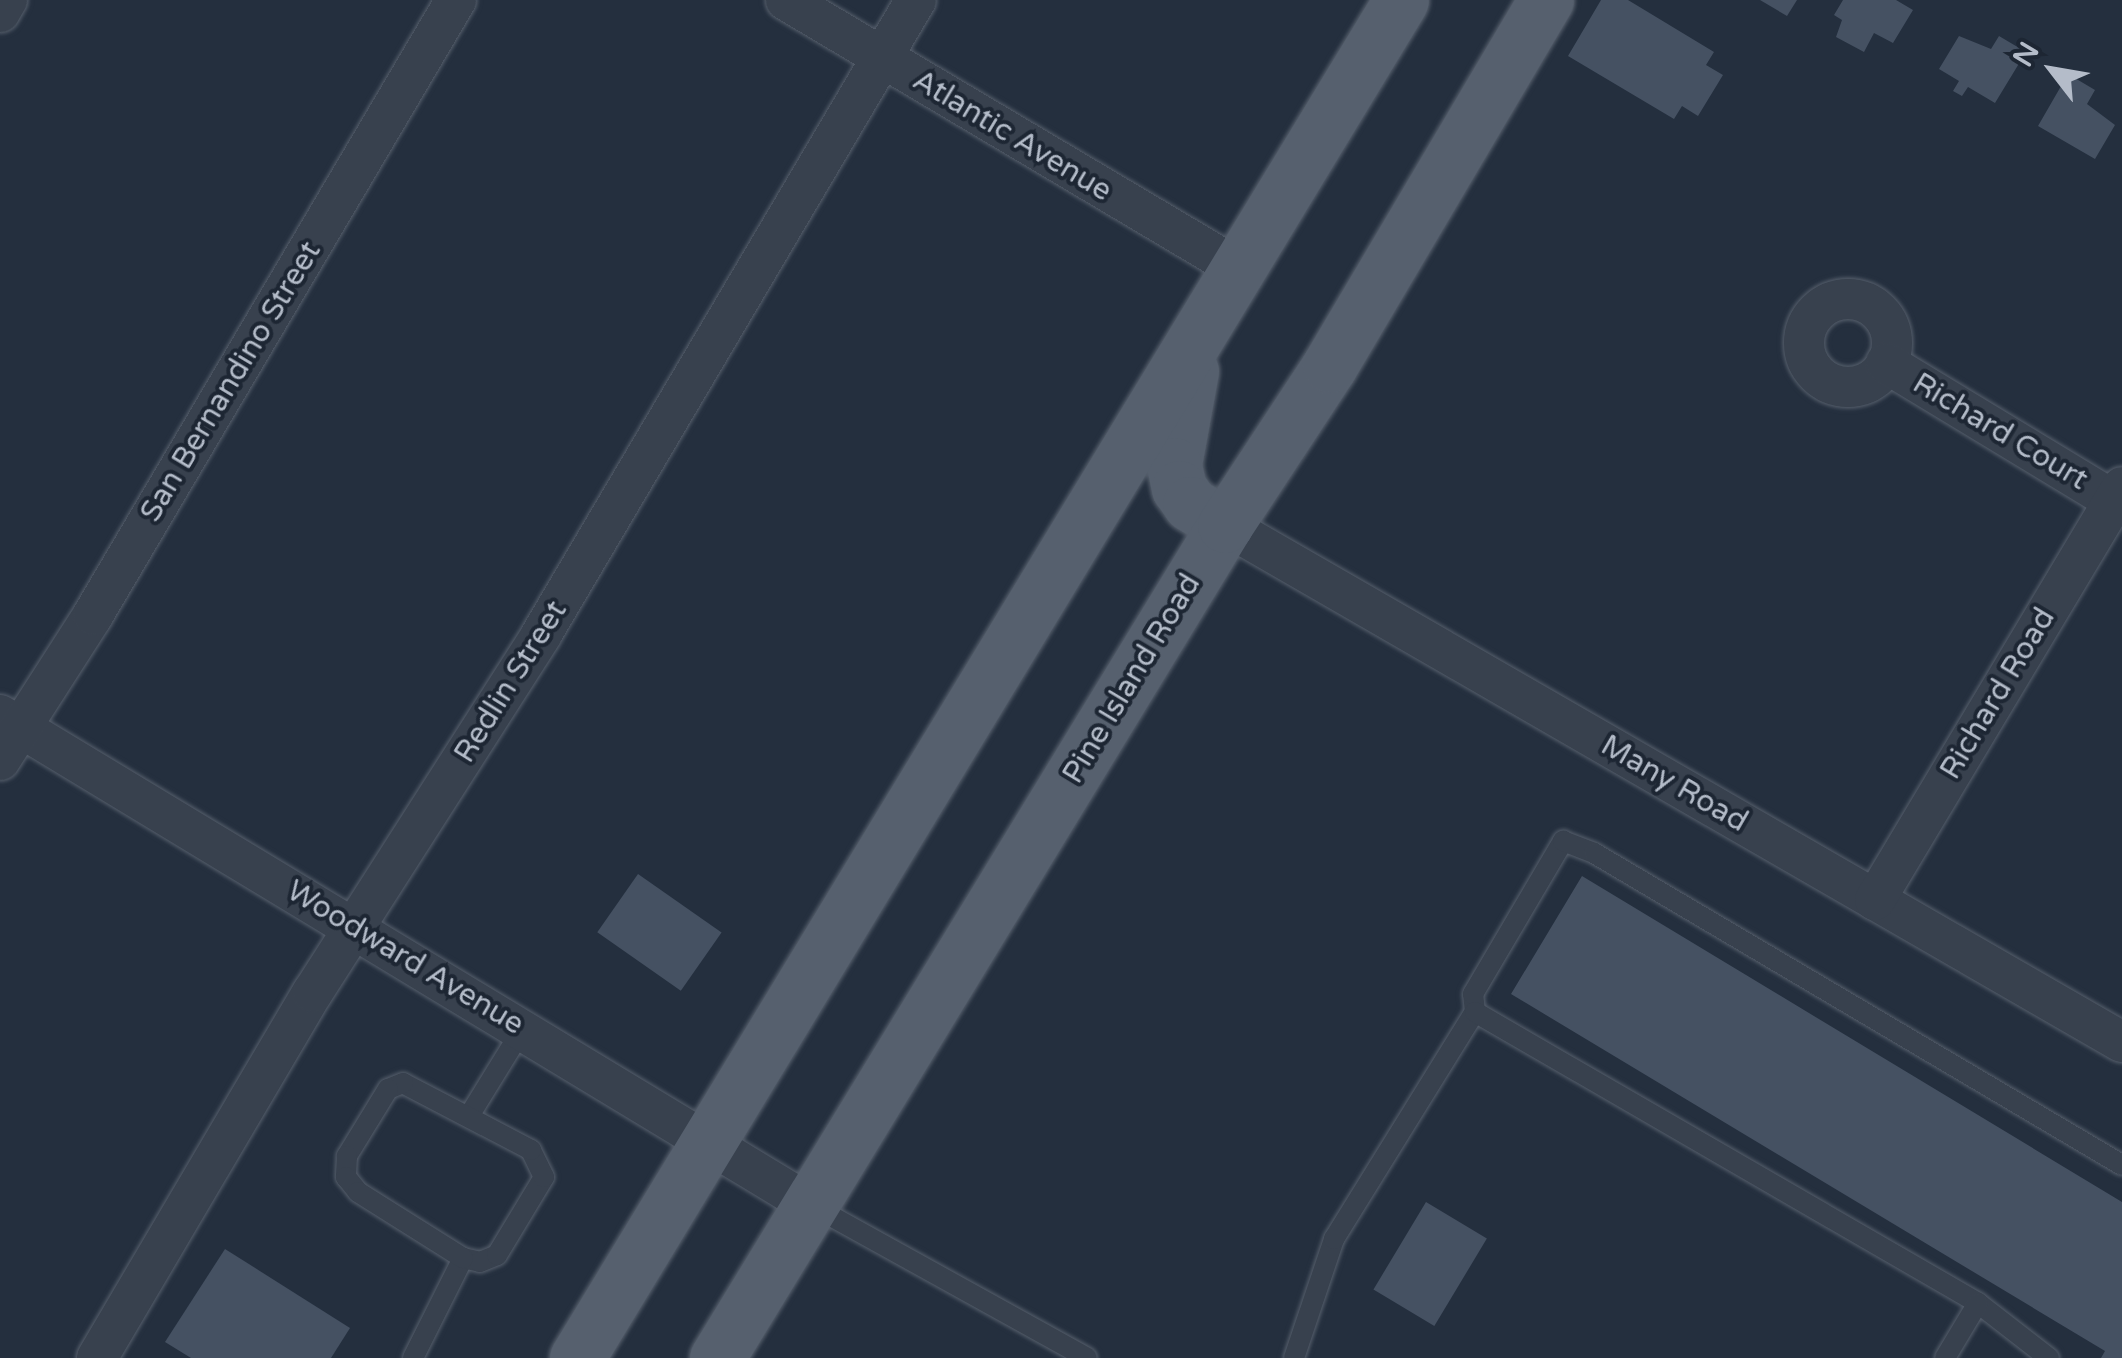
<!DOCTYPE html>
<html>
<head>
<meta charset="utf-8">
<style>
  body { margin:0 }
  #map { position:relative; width:2122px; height:1358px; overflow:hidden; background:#242f3e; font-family:"Varela Round",sans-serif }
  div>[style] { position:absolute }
  .building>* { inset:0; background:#455162; transform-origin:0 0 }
  .roads { filter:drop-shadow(0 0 2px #565f6c) drop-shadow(0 0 2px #565f6c) }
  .lane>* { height:20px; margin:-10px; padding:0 10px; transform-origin:10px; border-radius:10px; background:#38414e }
  .street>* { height:40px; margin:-20px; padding:0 20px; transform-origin:20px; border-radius:20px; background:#38414e }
  .street>.ring { margin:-20px; padding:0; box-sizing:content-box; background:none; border:40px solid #38414e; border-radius:50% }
  .primary>* { height:55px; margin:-27.5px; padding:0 27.5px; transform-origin:27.5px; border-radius:27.5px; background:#56606e }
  span { translate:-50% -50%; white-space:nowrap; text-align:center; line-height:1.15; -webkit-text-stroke:8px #1d2633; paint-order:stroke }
  .street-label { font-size:30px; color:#b4bcc9 }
  .north { position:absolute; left:2002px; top:20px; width:100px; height:100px; -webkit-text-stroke:8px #1d2633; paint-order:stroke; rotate:301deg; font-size:28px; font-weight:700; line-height:40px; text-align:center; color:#b4bcc9 }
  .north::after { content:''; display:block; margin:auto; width:35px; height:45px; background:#b4bcc9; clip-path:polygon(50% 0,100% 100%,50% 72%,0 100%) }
</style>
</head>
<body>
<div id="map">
  <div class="building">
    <div style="clip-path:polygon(1601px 0,1628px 0,1714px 52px,1706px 65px,1723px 75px,1698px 116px,1682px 106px,1674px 119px,1568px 56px)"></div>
    <div style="clip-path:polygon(1760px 0,1797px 0,1787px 16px)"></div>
    <div style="clip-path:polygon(1843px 0,1896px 0,1913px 10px,1893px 43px,1874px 33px,1864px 52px,1836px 37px,1842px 20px,1834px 15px)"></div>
    <div style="clip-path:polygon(1959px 36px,1991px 49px,1999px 36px,2026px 52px,1995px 103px,1968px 87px,1962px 96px,1953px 91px,1959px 81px,1939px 69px)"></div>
    <div style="clip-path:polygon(2068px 74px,2095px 90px,2087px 104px,2115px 125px,2095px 159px,2038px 126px)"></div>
    <div style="left:638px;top:874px;width:102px;height:71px;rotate:35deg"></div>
    <div style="clip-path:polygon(1582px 876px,2122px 1202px,2122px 1358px,2101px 1358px,2105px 1351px,1511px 994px)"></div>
    <div style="left:1426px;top:1202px;width:71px;height:102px;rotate:31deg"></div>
    <div style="clip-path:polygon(225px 1249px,350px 1328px,331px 1358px,191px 1358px,165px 1342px)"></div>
  </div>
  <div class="roads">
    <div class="lane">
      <div style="left:1475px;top:1012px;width:18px;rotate:-96deg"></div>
      <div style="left:1473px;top:994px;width:178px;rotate:-59.5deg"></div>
      <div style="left:1563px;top:841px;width:33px;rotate:21deg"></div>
      <div style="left:1594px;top:853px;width:613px;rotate:30.58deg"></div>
      <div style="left:469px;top:1116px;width:101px;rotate:-58.4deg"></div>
      <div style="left:813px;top:1206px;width:313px;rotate:29deg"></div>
      <div style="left:1978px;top:1303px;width:90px;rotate:37.8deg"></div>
      <div style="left:413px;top:1358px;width:112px;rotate:-63.4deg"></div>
      <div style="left:463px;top:1258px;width:17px;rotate:13deg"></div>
      <div style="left:480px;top:1262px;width:18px;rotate:-22deg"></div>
      <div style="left:497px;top:1255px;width:91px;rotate:-58.9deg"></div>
      <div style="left:544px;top:1177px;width:30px;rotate:-116deg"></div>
      <div style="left:531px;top:1150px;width:144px;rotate:-152.4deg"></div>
      <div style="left:403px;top:1083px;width:16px;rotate:158deg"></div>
      <div style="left:388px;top:1089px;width:79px;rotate:121.5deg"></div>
      <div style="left:347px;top:1156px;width:21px;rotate:93deg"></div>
      <div style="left:346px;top:1177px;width:19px;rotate:51deg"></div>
      <div style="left:358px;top:1192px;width:124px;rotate:32.2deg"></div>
      <div style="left:1294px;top:1358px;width:126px;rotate:-71.4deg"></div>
      <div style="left:1334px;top:1239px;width:267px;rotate:-58.2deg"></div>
      <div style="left:1475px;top:1012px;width:581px;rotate:30.05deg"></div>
      <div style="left:1978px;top:1303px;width:64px;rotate:121deg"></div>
    </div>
    <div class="street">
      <div style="left:786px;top:0;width:527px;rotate:30.7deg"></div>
      <div style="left:0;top:12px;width:14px;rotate:-60deg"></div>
      <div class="ring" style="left:1804px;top:299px;width:48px;height:48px"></div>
      <div style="left:1886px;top:363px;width:267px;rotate:31.2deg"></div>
      <div style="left:1225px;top:525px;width:1035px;rotate:29.96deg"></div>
      <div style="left:0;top:715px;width:945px;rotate:31.15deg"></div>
      <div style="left:0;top:760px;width:172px;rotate:-57.3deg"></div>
      <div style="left:93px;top:615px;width:714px;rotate:-59.45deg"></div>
      <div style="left:1875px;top:900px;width:481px;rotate:-59.1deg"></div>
      <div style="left:97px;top:1358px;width:425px;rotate:-59.5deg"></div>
      <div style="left:313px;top:992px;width:424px;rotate:-57.4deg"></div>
      <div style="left:541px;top:635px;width:737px;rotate:-59.44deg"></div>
    </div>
    <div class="primary">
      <div style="left:1191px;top:371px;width:96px;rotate:100.3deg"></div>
      <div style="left:1174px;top:465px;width:24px;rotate:78deg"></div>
      <div style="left:1179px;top:488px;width:19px;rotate:55deg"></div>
      <div style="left:1190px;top:504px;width:41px;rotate:31deg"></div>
      <div style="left:577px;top:1358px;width:1588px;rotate:-58.75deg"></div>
      <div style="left:717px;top:1358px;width:976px;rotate:-58.62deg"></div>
      <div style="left:1225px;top:525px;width:191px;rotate:-56.7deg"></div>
      <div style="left:1330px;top:365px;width:424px;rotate:-59.4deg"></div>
    </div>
  </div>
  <div class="street-label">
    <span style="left:1012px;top:136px;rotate:31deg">Atlantic Avenue</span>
    <span style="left:231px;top:382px;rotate:-59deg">San Bernandino Street</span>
    <span style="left:2000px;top:432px;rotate:31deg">Richard Court</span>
    <span style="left:1132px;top:679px;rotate:-59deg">Pine Island Road</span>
    <span style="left:511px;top:682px;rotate:-58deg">Redlin Street</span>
    <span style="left:1998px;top:694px;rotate:-59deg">Richard Road</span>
    <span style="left:1674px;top:784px;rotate:30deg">Many Road</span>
    <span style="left:405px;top:958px;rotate:31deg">Woodward Avenue</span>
  </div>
  <div class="north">N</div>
</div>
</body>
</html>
